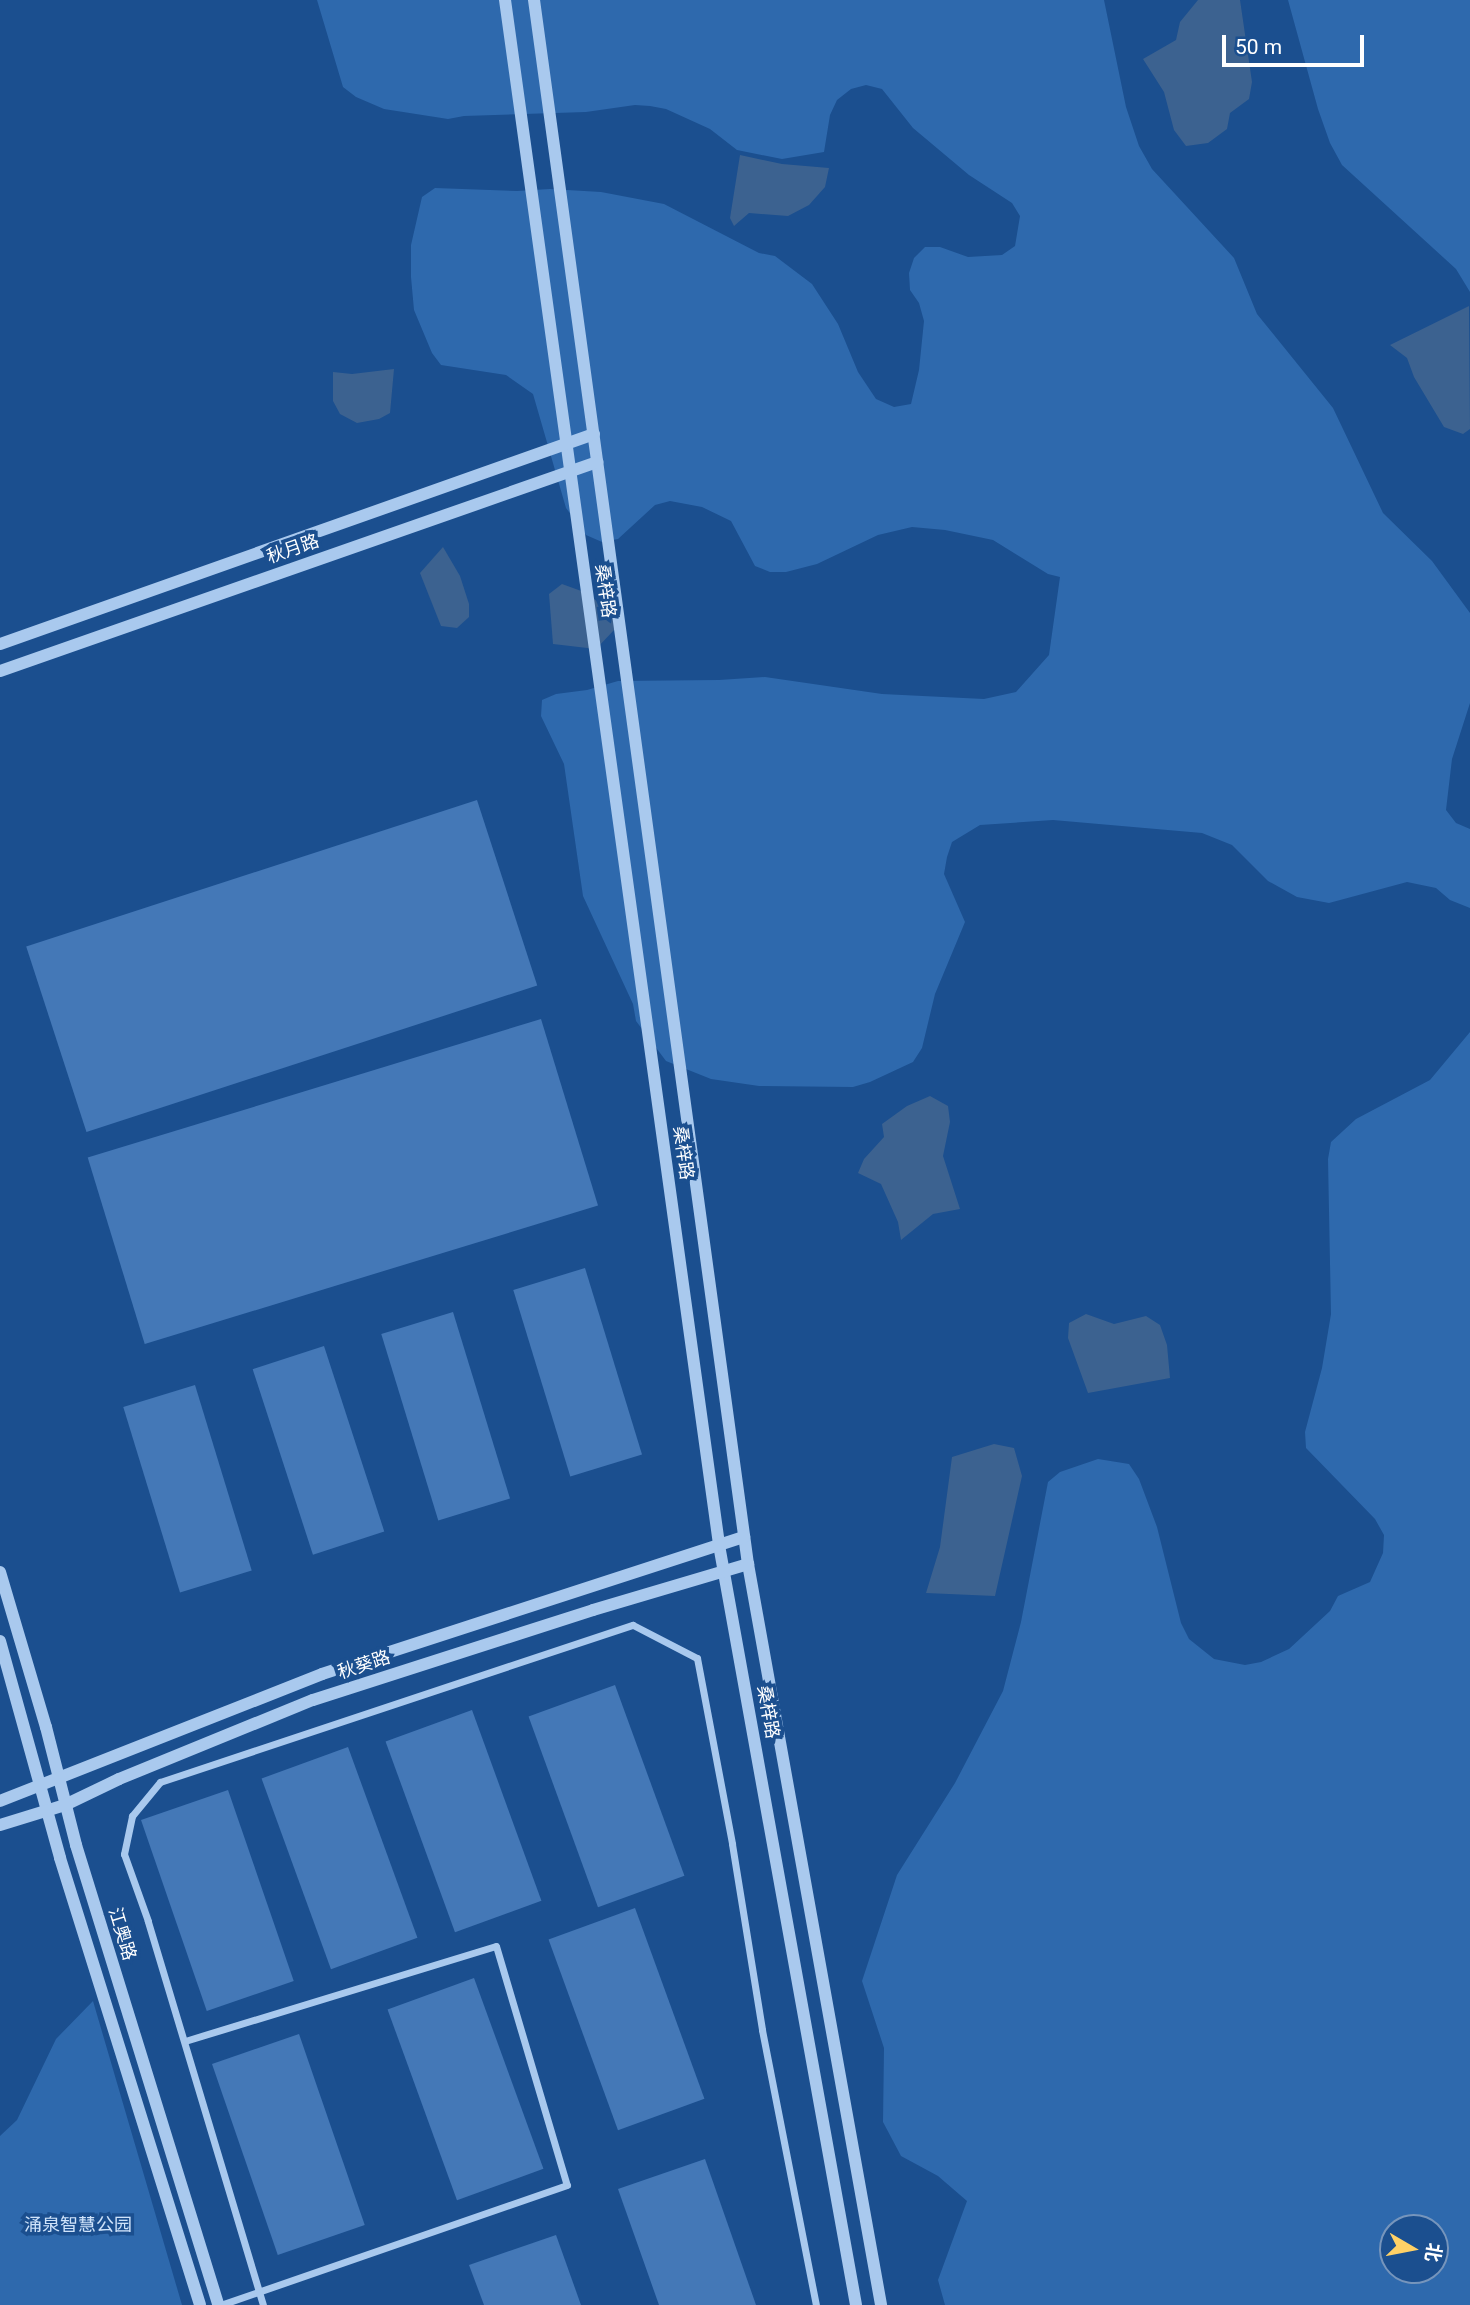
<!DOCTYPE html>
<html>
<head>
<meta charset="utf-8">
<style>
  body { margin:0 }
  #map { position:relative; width:1470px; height:2305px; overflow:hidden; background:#1b4f8f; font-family:Roboto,"Noto Sans SC",sans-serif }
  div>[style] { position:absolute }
  .green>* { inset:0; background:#2e69ad }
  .water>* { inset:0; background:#3c6290 }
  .building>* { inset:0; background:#4478b7; transform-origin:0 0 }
  .minor>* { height:7px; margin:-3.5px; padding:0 3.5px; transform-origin:3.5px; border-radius:3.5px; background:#a9c9ee }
  .tertiary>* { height:12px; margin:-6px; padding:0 6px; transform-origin:6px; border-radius:6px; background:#a9c9ee }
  span { translate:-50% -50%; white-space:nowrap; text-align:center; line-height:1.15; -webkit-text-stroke:7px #1b4f8f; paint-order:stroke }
  .street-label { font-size:18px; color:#fff }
  .park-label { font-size:18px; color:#cfe3fa }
  .north { position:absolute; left:1379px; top:2214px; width:70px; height:70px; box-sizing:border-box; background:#1b4f8f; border:2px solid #7695bc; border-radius:50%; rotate:100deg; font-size:19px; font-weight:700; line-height:28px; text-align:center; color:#fff }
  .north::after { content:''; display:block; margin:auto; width:24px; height:32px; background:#ffd166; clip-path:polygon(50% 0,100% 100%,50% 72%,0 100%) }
  .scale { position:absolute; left:1222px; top:35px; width:142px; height:32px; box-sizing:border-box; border:4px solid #fff; border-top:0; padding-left:9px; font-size:21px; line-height:24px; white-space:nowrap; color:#fff; -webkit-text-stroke:5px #1b4f8f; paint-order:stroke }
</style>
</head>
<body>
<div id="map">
  <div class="green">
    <div style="clip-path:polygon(317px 0,1104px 0,1126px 107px,1139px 146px,1152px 169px,1234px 258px,1257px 314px,1333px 408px,1383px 513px,1432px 561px,1470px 613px,1470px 703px,1452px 759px,1446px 810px,1456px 823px,1470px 829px,1470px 908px,1450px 900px,1436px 888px,1407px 882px,1329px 903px,1297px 897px,1268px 881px,1232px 845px,1202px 833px,1053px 820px,980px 825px,952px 842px,947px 857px,944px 874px,965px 922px,935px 994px,922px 1048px,913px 1062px,870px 1082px,853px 1087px,759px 1086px,711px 1079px,666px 1061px,636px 1021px,633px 1004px,583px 896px,564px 764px,541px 716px,542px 700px,556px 694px,587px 690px,618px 681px,719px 680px,765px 677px,882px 694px,984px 699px,1016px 692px,1049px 655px,1060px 577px,1048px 574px,993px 540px,945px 530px,912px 527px,878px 535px,817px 564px,786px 572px,770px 572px,755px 566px,731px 521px,702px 507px,670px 501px,655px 505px,618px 539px,602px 542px,586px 535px,566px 508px,533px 394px,506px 375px,441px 365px,432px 353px,414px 310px,411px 277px,411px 245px,422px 197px,435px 188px,517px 191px,550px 189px,601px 192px,664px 204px,759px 253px,775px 256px,812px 284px,838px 324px,858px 372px,876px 399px,894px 407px,911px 404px,919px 370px,924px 321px,919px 303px,910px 290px,909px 273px,914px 258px,925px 247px,940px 247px,968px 257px,1002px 255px,1015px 246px,1020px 216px,1012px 203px,969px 175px,913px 128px,882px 89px,866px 85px,851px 89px,837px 100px,830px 115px,824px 152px,782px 159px,737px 150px,710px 129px,666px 109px,650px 106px,635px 105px,586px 112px,464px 116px,448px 119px,384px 109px,356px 97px,343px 87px)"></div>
    <div style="clip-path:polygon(1288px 0,1470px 0,1470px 292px,1456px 269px,1342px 165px,1330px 143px,1318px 109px)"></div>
    <div style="clip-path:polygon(evenodd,1470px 1032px,1470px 2305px,945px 2305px,938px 2280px,967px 2201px,938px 2176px,901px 2156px,883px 2122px,884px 2048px,862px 1981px,897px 1875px,955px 1783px,1003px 1691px,1021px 1622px,1048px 1482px,1060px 1472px,1098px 1459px,1129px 1464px,1139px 1479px,1157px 1527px,1181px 1623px,1189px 1639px,1214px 1659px,1245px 1665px,1261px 1662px,1289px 1649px,1330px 1611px,1338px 1596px,1370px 1582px,1383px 1553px,1384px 1535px,1375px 1519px,1306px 1448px,1305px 1432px,1322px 1368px,1331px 1314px,1328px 1159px,1331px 1142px,1356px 1119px,1430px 1080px,1470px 1032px,1393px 2228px,1435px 2228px,1435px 2270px,1393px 2270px,1393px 2228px)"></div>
    <div style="clip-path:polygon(93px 2001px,182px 2305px,0 2305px,0 2136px,17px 2120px,56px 2039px)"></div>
  </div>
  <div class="water">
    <div style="clip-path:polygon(1198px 0,1240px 0,1252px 82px,1249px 99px,1230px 113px,1227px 129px,1208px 143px,1186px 146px,1174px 130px,1164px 92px,1143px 59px,1176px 40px,1180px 22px)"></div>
    <div style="clip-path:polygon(740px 155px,782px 164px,829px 168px,825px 187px,809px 205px,788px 216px,749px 213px,734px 226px,730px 218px)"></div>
    <div style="clip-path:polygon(1469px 306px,1470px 429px,1463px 434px,1444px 427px,1414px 377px,1407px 358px,1390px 345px)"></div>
    <div style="clip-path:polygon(394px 369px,390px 413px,379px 419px,357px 423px,340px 414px,333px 401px,333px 372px,352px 374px)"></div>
    <div style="clip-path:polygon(443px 547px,460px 576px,469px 604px,469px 617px,457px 628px,441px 626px,420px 573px)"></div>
    <div style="clip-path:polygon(562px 584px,584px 592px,614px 613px,615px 629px,596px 649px,553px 644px,549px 594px)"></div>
    <div style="clip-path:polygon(930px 1096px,948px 1106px,950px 1122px,943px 1156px,960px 1209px,933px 1214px,901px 1240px,898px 1222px,881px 1184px,858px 1173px,864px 1159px,884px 1137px,882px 1124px,907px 1106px)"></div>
    <div style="clip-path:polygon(1086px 1314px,1114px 1324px,1146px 1316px,1160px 1325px,1167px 1345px,1170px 1378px,1088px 1393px,1068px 1338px,1069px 1323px)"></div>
    <div style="clip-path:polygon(994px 1444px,1014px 1448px,1022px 1476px,995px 1596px,926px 1593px,940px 1547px,952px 1457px)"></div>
  </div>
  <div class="building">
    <div style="left:477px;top:800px;width:195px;height:474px;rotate:72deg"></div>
    <div style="left:541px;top:1019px;width:195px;height:474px;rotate:73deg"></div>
    <div style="left:585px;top:1268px;width:195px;height:75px;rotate:73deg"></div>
    <div style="left:453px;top:1312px;width:195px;height:75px;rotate:73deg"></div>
    <div style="left:324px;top:1346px;width:195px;height:75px;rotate:72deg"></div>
    <div style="left:195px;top:1385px;width:194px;height:75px;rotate:73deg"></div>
    <div style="left:615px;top:1685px;width:203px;height:92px;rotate:70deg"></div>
    <div style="left:472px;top:1710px;width:203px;height:92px;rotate:70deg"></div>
    <div style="left:348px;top:1747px;width:203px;height:92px;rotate:70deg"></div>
    <div style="left:228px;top:1790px;width:202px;height:92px;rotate:71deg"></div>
    <div style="left:635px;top:1908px;width:203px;height:92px;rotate:70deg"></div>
    <div style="left:474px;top:1978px;width:203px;height:92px;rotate:70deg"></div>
    <div style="left:299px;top:2034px;width:202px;height:92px;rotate:71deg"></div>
    <div style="clip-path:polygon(705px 2159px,756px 2305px,659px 2305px,618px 2189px)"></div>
    <div style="clip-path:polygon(556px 2235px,581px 2305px,484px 2305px,469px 2265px)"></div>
  </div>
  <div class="minor">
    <div style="left:185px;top:2041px;width:325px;rotate:-17deg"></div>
    <div style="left:496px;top:1946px;width:249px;rotate:73.5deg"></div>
    <div style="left:567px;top:2185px;width:367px;rotate:160.9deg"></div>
    <div style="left:263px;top:2305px;width:401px;rotate:-106.7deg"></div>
    <div style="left:148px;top:1921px;width:71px;rotate:-109.7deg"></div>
    <div style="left:124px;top:1854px;width:39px;rotate:-78deg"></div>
    <div style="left:132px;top:1816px;width:44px;rotate:-50.5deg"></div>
    <div style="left:160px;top:1782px;width:498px;rotate:-18.4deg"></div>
    <div style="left:633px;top:1625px;width:72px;rotate:27.3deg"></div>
    <div style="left:697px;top:1658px;width:189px;rotate:79.3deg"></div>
    <div style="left:732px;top:1844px;width:188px;rotate:80.8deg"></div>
    <div style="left:762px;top:2030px;width:280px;rotate:78.9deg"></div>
  </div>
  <div class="tertiary">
    <div style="left:505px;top:0;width:1560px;rotate:82.11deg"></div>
    <div style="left:719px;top:1545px;width:772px;rotate:79.78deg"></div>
    <div style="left:534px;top:0;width:1579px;rotate:82.21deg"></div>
    <div style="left:748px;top:1564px;width:753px;rotate:79.82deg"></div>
    <div style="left:0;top:644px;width:630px;rotate:-19.47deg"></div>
    <div style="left:0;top:671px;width:633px;rotate:-19.29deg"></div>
    <div style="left:0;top:1572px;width:162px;rotate:73.5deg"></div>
    <div style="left:46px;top:1727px;width:122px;rotate:75.7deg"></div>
    <div style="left:76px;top:1845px;width:481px;rotate:72.8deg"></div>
    <div style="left:0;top:1641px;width:225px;rotate:74.5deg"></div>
    <div style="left:60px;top:1858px;width:468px;rotate:72.6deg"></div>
    <div style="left:0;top:1801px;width:346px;rotate:-21.5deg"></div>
    <div style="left:322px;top:1674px;width:444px;rotate:-18deg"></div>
    <div style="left:0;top:1825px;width:68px;rotate:-17.1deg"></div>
    <div style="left:65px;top:1805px;width:60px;rotate:-25.7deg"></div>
    <div style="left:119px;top:1779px;width:209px;rotate:-22.2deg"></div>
    <div style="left:313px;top:1700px;width:294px;rotate:-17.8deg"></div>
    <div style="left:593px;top:1610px;width:162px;rotate:-16.5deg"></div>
  </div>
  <div class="street-label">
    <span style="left:293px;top:549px;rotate:-19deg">秋月路</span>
    <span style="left:605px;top:591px;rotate:82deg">桑梓路</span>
    <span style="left:683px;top:1153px;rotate:82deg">桑梓路</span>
    <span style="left:364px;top:1665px;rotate:-18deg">秋葵路</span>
    <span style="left:768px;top:1712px;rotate:80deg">桑梓路</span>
    <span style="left:122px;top:1934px;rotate:73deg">江奥路</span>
  </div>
  <div class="park-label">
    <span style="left:78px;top:2225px">涌泉智慧公园</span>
  </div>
  <div class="north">北</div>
  <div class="scale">50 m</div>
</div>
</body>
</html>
